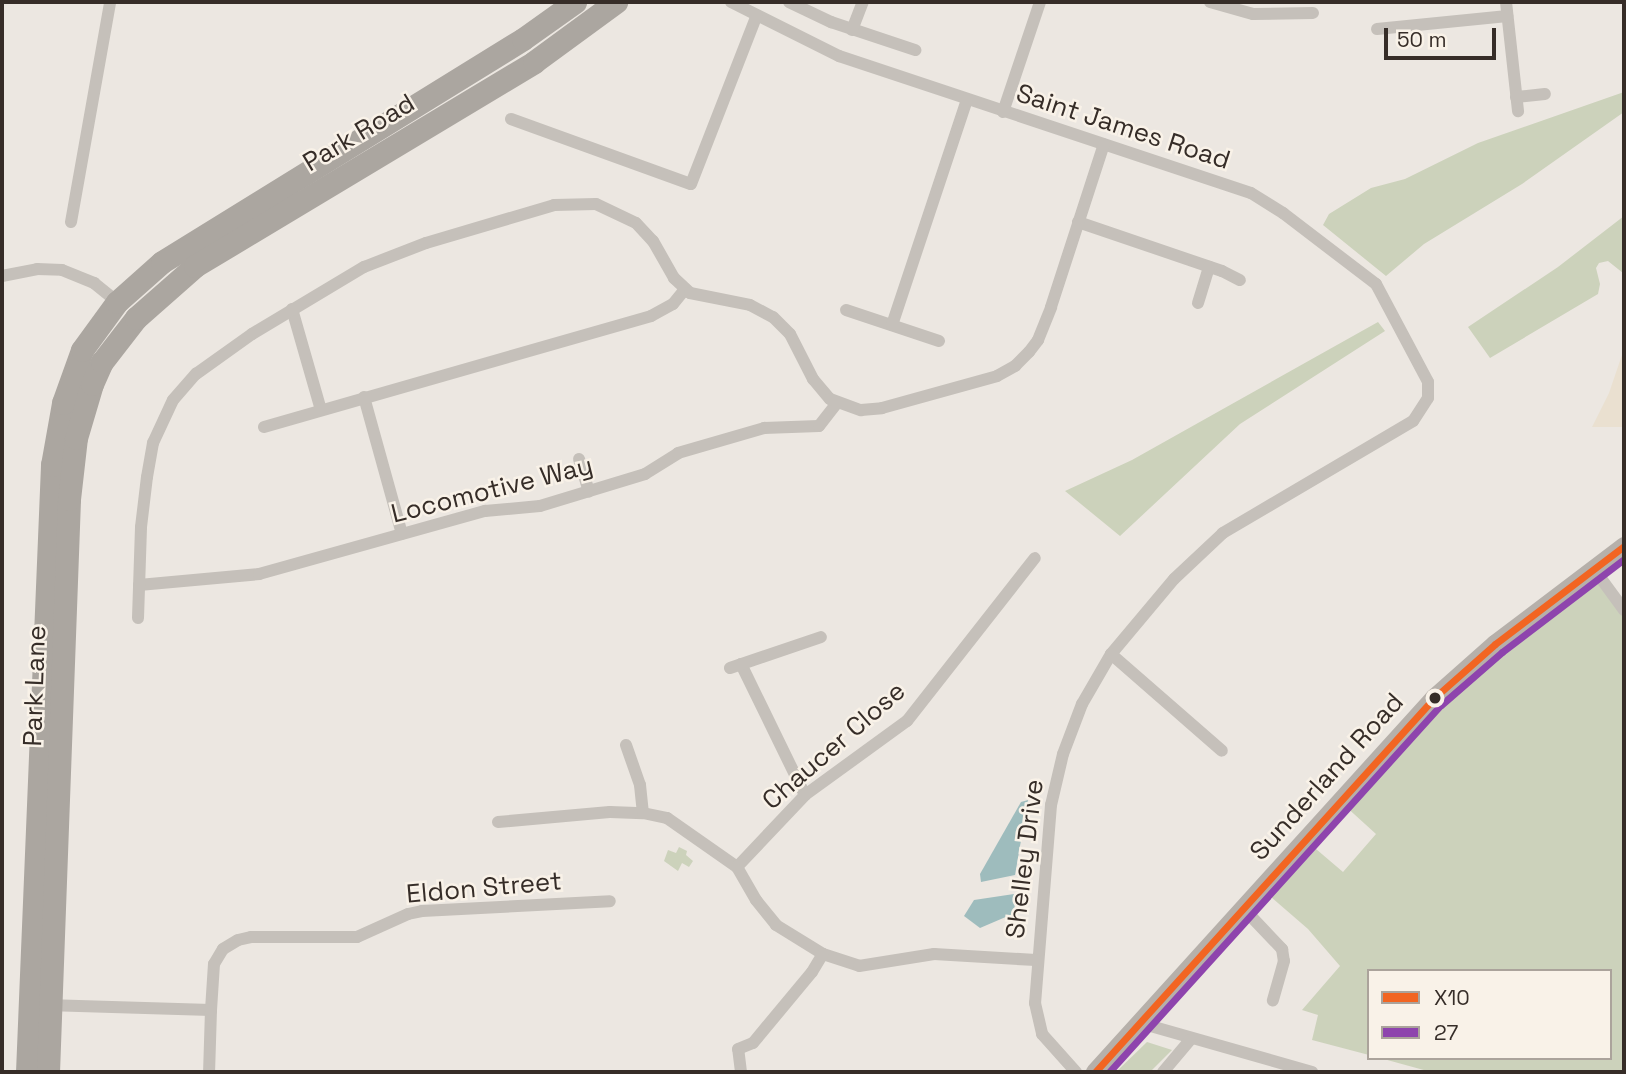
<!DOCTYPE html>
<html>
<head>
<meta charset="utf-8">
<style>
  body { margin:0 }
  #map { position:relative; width:1626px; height:1074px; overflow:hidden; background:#ece7e1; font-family:"Space Grotesk",sans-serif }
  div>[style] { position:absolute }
  .green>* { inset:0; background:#ccd2bb }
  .plaza>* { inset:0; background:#eae0d0 }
  .water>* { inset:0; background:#9ebcbd }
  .street>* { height:12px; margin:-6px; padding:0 6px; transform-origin:6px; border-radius:6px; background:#c5c0ba }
  .secondary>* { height:18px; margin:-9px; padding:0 9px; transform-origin:9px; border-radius:9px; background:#b6b0aa }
  .highway>* { height:23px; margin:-11.5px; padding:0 11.5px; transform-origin:11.5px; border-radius:11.5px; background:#aba6a0 }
  .bus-1>* { height:7px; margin:-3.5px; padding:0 3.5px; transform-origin:3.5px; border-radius:3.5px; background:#f26522 }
  .bus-2>* { height:7px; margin:-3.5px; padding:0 3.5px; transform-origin:3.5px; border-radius:3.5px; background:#8e44ad }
  .dots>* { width:19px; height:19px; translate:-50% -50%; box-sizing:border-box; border:4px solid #f9f2e8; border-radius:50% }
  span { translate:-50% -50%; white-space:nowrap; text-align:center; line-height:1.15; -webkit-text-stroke:5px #f9f2e8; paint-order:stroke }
  .street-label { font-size:26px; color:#362d28 }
  .frame { position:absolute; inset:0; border:4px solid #362d28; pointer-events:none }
  .legend { position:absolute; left:1367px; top:969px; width:245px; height:91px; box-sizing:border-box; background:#f9f2e8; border:2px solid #aba39b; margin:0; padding:9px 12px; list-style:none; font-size:21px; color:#362d28 }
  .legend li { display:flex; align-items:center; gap:14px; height:35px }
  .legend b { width:35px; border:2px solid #aba39b }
  .scale { position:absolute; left:1384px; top:28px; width:112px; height:32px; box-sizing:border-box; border:4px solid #362d28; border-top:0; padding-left:9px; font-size:21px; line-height:24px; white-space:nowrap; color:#362d28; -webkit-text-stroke:5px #f9f2e8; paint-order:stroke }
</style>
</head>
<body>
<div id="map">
  <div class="green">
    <div style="clip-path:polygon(1624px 92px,1624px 112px,1522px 184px,1424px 244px,1386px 276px,1323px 225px,1329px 214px,1371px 188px,1405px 179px,1478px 143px)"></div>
    <div style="clip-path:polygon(1624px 216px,1623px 273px,1608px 261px,1599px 263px,1596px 268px,1600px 284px,1598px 294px,1490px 358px,1468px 327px,1558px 267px)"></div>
    <div style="clip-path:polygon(1378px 322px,1385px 331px,1240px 424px,1120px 536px,1065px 491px,1132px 460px)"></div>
    <div style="clip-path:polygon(1593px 573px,1624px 615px,1624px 1072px,1431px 1072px,1380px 1058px,1610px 1058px,1610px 971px,1369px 971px,1369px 1055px,1312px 1040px,1318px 1015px,1302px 1010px,1340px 966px,1308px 929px,1271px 897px,1316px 849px,1343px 872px,1376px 834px,1343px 804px,1437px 700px)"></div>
    <div style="clip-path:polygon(679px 847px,687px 851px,686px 855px,693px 861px,689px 867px,682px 863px,678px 871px,664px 861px,668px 850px,676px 853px)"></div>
    <div style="clip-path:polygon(1147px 1042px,1172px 1050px,1150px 1072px,1116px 1072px)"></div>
  </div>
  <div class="plaza">
    <div style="clip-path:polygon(1624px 349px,1624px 427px,1592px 427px,1609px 393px)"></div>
  </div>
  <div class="water">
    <div style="clip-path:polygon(1028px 800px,1015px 875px,981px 882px,980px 874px,1021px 802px)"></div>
    <div style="clip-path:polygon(1014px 894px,1015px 913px,980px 928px,964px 916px,974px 900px)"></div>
  </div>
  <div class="street">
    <div style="left:731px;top:2px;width:121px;rotate:26.6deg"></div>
    <div style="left:839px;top:56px;width:434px;rotate:18.4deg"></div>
    <div style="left:1251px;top:193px;width:38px;rotate:32deg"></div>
    <div style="left:1283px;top:213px;width:117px;rotate:37.4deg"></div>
    <div style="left:1376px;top:284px;width:111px;rotate:62deg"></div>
    <div style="left:1428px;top:382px;width:16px;rotate:90deg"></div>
    <div style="left:1428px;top:398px;width:27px;rotate:123deg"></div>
    <div style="left:1413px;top:421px;width:221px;rotate:149.5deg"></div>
    <div style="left:1223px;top:533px;width:67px;rotate:136.8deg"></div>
    <div style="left:1174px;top:579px;width:98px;rotate:130deg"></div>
    <div style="left:1111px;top:654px;width:58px;rotate:120.1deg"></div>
    <div style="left:1082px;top:704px;width:53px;rotate:110.8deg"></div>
    <div style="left:1063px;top:754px;width:52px;rotate:103.2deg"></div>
    <div style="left:1051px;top:805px;width:199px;rotate:94.6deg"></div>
    <div style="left:1035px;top:1003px;width:32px;rotate:77deg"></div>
    <div style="left:1042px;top:1034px;width:51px;rotate:48.2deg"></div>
    <div style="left:789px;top:2px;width:47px;rotate:25.5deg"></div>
    <div style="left:831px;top:22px;width:89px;rotate:18.4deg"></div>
    <div style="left:1210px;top:2px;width:45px;rotate:15.6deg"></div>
    <div style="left:1253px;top:14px;width:60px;rotate:-1deg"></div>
    <div style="left:1506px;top:2px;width:110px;rotate:83.7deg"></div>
    <div style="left:1377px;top:29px;width:131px;rotate:-5.7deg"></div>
    <div style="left:852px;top:30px;width:30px;rotate:-69deg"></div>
    <div style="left:1516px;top:97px;width:29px;rotate:-6deg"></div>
    <div style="left:1003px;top:112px;width:116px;rotate:-71.4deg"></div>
    <div style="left:511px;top:119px;width:191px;rotate:19.9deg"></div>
    <div style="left:691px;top:184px;width:181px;rotate:-68.7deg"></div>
    <div style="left:71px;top:222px;width:223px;rotate:-79.9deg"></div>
    <div style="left:1078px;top:222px;width:152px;rotate:18.8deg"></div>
    <div style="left:1222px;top:271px;width:20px;rotate:27deg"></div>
    <div style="left:2px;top:276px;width:36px;rotate:-11deg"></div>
    <div style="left:37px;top:269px;width:25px;rotate:2deg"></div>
    <div style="left:62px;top:270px;width:35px;rotate:22deg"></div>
    <div style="left:94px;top:283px;width:33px;rotate:39deg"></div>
    <div style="left:1198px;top:303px;width:38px;rotate:-73deg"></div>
    <div style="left:292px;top:309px;width:105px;rotate:74deg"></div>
    <div style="left:846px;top:310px;width:98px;rotate:18.4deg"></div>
    <div style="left:892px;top:325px;width:237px;rotate:-71.6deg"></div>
    <div style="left:364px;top:397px;width:142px;rotate:74.5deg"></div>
    <div style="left:264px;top:427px;width:403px;rotate:-16deg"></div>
    <div style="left:651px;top:316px;width:25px;rotate:-29deg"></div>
    <div style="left:673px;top:304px;width:19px;rotate:-51deg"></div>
    <div style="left:579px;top:459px;width:34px;rotate:73deg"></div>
    <div style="left:1594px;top:569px;width:51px;rotate:53.8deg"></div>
    <div style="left:139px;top:585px;width:121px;rotate:-5.2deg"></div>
    <div style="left:259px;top:574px;width:235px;rotate:-15.6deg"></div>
    <div style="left:485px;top:511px;width:55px;rotate:-5.2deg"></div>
    <div style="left:540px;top:506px;width:110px;rotate:-16.9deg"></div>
    <div style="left:645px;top:474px;width:39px;rotate:-32deg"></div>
    <div style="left:678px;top:453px;width:90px;rotate:-16.2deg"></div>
    <div style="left:764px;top:428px;width:55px;rotate:-2.1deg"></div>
    <div style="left:819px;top:426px;width:29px;rotate:-52deg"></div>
    <div style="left:138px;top:618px;width:91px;rotate:-88.1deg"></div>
    <div style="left:141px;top:527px;width:50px;rotate:-83.2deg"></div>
    <div style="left:147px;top:477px;width:35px;rotate:-80deg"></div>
    <div style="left:153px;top:443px;width:47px;rotate:-65.1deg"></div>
    <div style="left:173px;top:400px;width:35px;rotate:-49deg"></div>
    <div style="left:196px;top:374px;width:69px;rotate:-35.5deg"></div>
    <div style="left:252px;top:334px;width:131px;rotate:-30.9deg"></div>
    <div style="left:364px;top:267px;width:66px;rotate:-21.2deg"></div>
    <div style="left:426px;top:243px;width:134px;rotate:-16.5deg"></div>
    <div style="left:554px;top:205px;width:42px;rotate:-1.4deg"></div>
    <div style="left:596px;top:204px;width:44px;rotate:25.4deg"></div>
    <div style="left:636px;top:223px;width:25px;rotate:47deg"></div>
    <div style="left:653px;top:241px;width:43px;rotate:60.4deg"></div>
    <div style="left:674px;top:278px;width:22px;rotate:43deg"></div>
    <div style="left:690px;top:293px;width:61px;rotate:11.3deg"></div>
    <div style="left:750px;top:305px;width:26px;rotate:28deg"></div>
    <div style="left:773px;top:317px;width:24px;rotate:45deg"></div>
    <div style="left:790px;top:334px;width:51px;rotate:62.9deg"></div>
    <div style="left:813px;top:379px;width:26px;rotate:50deg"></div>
    <div style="left:830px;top:399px;width:33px;rotate:20deg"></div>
    <div style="left:861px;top:410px;width:21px;rotate:-5deg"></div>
    <div style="left:882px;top:408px;width:119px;rotate:-15.5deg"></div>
    <div style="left:997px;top:376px;width:21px;rotate:-29deg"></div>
    <div style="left:1015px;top:366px;width:20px;rotate:-45deg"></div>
    <div style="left:1029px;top:352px;width:15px;rotate:-53deg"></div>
    <div style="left:1038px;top:340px;width:35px;rotate:-68deg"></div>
    <div style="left:1051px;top:307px;width:171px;rotate:-72deg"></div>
    <div style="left:1111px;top:654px;width:147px;rotate:41.1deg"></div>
    <div style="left:741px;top:664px;width:146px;rotate:64deg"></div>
    <div style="left:730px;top:668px;width:96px;rotate:-18.8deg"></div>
    <div style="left:626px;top:745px;width:42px;rotate:70.7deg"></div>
    <div style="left:640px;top:785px;width:28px;rotate:84deg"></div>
    <div style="left:498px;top:822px;width:112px;rotate:-5.1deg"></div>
    <div style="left:610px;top:812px;width:33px;rotate:2deg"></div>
    <div style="left:643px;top:813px;width:25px;rotate:12deg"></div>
    <div style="left:667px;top:818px;width:85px;rotate:35deg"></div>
    <div style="left:737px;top:867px;width:38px;rotate:60deg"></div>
    <div style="left:756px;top:900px;width:32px;rotate:51deg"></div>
    <div style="left:776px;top:925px;width:55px;rotate:31.7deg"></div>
    <div style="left:823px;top:954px;width:38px;rotate:18deg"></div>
    <div style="left:859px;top:966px;width:76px;rotate:-9.1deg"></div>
    <div style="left:934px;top:954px;width:102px;rotate:3.4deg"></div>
    <div style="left:737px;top:867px;width:99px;rotate:-46.6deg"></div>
    <div style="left:805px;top:795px;width:126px;rotate:-36deg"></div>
    <div style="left:907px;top:721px;width:207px;rotate:-51.9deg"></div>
    <div style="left:1243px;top:908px;width:57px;rotate:46.4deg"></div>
    <div style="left:1282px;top:949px;width:12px;rotate:81deg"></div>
    <div style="left:1284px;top:961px;width:41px;rotate:105.8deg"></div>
    <div style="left:46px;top:1005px;width:165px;rotate:1.7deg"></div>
    <div style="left:211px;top:1010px;width:62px;rotate:91.8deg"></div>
    <div style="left:211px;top:1010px;width:46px;rotate:-86.3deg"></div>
    <div style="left:214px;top:964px;width:17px;rotate:-59deg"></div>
    <div style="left:223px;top:949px;width:17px;rotate:-31deg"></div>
    <div style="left:238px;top:940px;width:13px;rotate:-13deg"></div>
    <div style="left:251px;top:937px;width:106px"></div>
    <div style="left:357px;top:937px;width:56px;rotate:-24.3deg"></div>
    <div style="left:408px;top:914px;width:14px;rotate:-12deg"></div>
    <div style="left:422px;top:911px;width:188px;rotate:-3deg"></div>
    <div style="left:1140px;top:1023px;width:179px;rotate:15.9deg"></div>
    <div style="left:741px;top:1072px;width:23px;rotate:-97deg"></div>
    <div style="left:738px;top:1049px;width:16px;rotate:-22deg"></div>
    <div style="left:753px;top:1043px;width:92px;rotate:-50.3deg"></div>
    <div style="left:812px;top:972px;width:21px;rotate:-59deg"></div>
    <div style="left:1163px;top:1072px;width:42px;rotate:-49.8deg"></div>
  </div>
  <div class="secondary">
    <div style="left:1095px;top:1072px;width:505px;rotate:-47.81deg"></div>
    <div style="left:1434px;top:698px;width:81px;rotate:-41.5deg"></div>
    <div style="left:1495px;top:644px;width:162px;rotate:-37.2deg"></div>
  </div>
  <div class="highway">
    <div style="left:27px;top:1072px;width:608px;rotate:-87.64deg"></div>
    <div style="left:52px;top:465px;width:63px;rotate:-79.9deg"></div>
    <div style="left:63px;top:403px;width:56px;rotate:-70.3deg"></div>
    <div style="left:82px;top:350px;width:59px;rotate:-53.9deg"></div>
    <div style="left:117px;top:302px;width:60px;rotate:-41.6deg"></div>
    <div style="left:162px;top:262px;width:424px;rotate:-31.7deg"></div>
    <div style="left:523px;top:39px;width:64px;rotate:-35.4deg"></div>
    <div style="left:48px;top:1072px;width:573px;rotate:-87.9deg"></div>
    <div style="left:69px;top:499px;width:61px;rotate:-83.5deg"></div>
    <div style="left:76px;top:438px;width:56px;rotate:-73.5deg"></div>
    <div style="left:92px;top:384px;width:24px;rotate:-66deg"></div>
    <div style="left:102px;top:362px;width:56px;rotate:-52.3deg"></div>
    <div style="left:136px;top:318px;width:79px;rotate:-41.4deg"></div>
    <div style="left:195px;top:266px;width:396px;rotate:-31deg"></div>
    <div style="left:534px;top:62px;width:102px;rotate:-36.2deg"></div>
  </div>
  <div class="bus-1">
    <div style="left:1095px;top:1072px;width:505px;rotate:-47.81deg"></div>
    <div style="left:1434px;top:698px;width:81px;rotate:-41.5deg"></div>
    <div style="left:1495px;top:644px;width:162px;rotate:-37.2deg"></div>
  </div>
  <div class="bus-2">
    <div style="left:1109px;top:1072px;width:495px;rotate:-47.9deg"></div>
    <div style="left:1441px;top:705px;width:81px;rotate:-41deg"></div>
    <div style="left:1502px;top:652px;width:153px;rotate:-37.3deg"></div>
  </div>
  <div class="dots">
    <div style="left:1435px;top:698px;background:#362d28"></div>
  </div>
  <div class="street-label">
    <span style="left:1123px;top:127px;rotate:18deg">Saint James Road</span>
    <span style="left:359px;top:133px;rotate:-31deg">Park Road</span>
    <span style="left:492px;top:490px;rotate:-14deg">Locomotive Way</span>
    <span style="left:35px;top:686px;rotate:-88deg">Park Lane</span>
    <span style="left:834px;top:746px;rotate:-41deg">Chaucer Close</span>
    <span style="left:1327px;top:777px;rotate:-48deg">Sunderland Road</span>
    <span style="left:1025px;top:859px;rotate:-83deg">Shelley Drive</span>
    <span style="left:484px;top:888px;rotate:-5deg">Eldon Street</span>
  </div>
  <div class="frame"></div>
  <ul class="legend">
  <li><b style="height:9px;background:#f26522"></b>X10</li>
  <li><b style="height:9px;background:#8e44ad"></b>27</li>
  </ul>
  <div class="scale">50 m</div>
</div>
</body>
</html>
